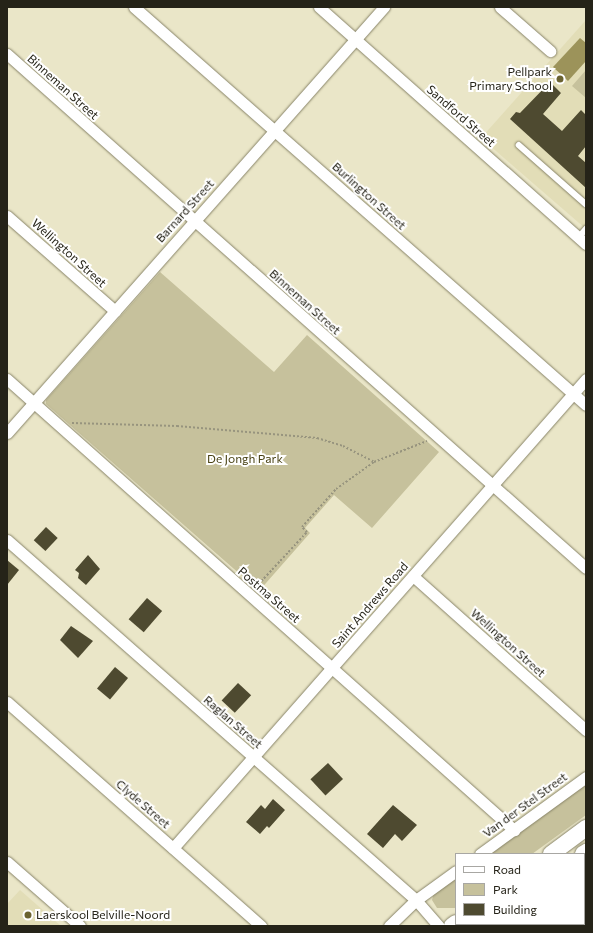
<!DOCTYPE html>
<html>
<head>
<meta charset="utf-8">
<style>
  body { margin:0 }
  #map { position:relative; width:593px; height:933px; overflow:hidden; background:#eae6c8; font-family:Commissioner,sans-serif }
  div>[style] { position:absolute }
  .built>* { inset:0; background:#e2ddb7 }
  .green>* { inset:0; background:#c6c19c }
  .water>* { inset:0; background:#9c935a }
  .building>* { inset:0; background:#4e4a30; transform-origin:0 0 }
  .path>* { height:2px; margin-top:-1px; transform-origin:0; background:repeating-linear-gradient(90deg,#97947e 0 2px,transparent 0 4px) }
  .roads { filter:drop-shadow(0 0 1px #888468) drop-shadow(0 0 1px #888468) }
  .service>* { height:5.5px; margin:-2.75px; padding:0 2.75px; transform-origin:2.75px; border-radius:2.75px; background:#fff }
  .minor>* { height:11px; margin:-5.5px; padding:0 5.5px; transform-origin:5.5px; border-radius:5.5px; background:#fff }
  .secondary>* { height:16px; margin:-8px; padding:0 8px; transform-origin:8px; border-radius:8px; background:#fff }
  .dots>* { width:11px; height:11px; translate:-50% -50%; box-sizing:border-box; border:2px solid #fff; border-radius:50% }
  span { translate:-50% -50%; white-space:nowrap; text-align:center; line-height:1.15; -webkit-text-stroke:4px #fff; paint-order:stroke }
  .poi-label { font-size:12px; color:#252318 }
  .right { translate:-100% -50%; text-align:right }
  .left { translate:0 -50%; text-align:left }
  .street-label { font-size:12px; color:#252318 }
  .park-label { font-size:12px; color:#494214 }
  .frame { position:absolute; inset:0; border:8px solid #252318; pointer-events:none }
  .legend { position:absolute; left:455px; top:853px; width:130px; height:72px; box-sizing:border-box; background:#fff; border:1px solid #a8a7a3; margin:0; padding:5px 7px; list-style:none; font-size:12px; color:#252318 }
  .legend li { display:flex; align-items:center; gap:8px; height:20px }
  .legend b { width:20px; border:1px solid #a8a7a3 }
</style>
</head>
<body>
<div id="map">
  <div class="built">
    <div style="clip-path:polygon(586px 20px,586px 229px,481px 138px)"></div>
    <div style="clip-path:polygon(20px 890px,61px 926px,7px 926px,7px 904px)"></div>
  </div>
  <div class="green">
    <div style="clip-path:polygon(586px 70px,586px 98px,572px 86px)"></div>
    <div style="clip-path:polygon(160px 272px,274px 372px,307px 335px,439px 452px,372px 528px,334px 495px,305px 528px,310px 533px,259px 591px,46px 404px,46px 400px)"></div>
    <div style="clip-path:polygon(586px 784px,586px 815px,532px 854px,489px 854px)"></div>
    <div style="clip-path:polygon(456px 878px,456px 908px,437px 908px,432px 900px,434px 893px)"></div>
  </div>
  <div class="water">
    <div style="clip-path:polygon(580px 38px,586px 43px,586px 61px,568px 81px,553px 67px)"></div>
  </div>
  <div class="building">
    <div style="clip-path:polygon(550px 82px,561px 93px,543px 114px,562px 131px,581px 110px,586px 115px,586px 146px,578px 156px,586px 163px,586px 188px,510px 119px,516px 112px,520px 113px)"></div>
    <div style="left:46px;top:527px;width:16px;height:18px;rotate:43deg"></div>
    <div style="clip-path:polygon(88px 555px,100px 569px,86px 585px,78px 578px,79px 573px,75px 570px)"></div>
    <div style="clip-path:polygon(7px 560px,19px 570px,7px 585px)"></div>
    <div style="left:147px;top:598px;width:20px;height:28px;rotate:41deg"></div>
    <div style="clip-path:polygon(71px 626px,93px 641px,78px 658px,60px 640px)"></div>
    <div style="left:115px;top:667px;width:17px;height:28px;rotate:40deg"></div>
    <div style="left:238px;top:683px;width:18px;height:24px;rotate:43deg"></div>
    <div style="left:328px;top:763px;width:22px;height:24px;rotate:47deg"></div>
    <div style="clip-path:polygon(273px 799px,285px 810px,269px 828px,267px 826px,260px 834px,246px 822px,261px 805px,265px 809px)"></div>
    <div style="clip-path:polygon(393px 805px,417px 825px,402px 841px,395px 834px,383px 848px,367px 834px)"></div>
  </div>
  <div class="path">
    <div style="left:72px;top:423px;width:105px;rotate:1.6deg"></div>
    <div style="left:177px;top:426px;width:141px;rotate:4.9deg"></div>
    <div style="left:317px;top:438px;width:27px;rotate:17deg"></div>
    <div style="left:343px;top:446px;width:35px;rotate:27deg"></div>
    <div style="left:374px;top:462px;width:57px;rotate:-21.6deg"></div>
    <div style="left:256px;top:587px;width:75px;rotate:-47.2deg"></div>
    <div style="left:307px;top:532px;width:7px;rotate:-135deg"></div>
    <div style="left:302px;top:527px;width:51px;rotate:-48.2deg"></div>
    <div style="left:336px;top:489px;width:47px;rotate:-35.4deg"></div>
  </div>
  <div class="roads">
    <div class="service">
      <div style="left:519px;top:145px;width:89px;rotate:41.4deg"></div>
      <div style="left:579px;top:237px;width:11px;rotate:-49deg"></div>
    </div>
    <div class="minor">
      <div style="left:134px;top:7px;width:602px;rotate:41.36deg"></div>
      <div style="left:319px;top:7px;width:357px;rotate:41.6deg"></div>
      <div style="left:500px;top:7px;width:67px;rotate:41.3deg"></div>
      <div style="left:7px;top:54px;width:774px;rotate:41.6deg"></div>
      <div style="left:7px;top:216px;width:144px;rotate:41.3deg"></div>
      <div style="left:7px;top:379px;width:679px;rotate:41.65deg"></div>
      <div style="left:7px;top:433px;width:569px;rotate:-48.49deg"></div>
      <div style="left:7px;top:540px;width:545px;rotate:41.35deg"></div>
      <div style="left:416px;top:900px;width:35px;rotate:49deg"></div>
      <div style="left:413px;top:576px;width:232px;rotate:41.7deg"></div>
      <div style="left:7px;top:702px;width:339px;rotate:41.4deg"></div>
      <div style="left:173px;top:848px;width:625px;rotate:-48.63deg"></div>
      <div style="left:480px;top:854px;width:131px;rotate:-36deg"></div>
      <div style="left:7px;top:862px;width:97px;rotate:41.2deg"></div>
      <div style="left:584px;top:892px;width:3px;rotate:-45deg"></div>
      <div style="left:584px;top:912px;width:2px;rotate:27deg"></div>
      <div style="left:389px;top:926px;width:37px;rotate:-44deg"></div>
      <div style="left:416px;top:900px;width:49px;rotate:-35.9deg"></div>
      <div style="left:551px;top:926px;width:3px;rotate:-45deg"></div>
    </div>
    <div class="secondary">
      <div style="left:551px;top:854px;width:44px;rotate:-36.6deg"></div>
      <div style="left:583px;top:854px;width:4px;rotate:-34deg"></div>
      <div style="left:452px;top:926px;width:5px;rotate:-37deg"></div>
      <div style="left:483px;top:926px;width:4px;rotate:-34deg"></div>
    </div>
  </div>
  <div class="dots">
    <div style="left:560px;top:79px;background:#6b6330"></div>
    <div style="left:28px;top:915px;background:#6b6330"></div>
  </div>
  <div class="poi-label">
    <span class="right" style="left:552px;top:79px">Pellpark<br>Primary School</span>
    <span class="left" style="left:36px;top:915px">Laerskool Belville-Noord</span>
  </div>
  <div class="street-label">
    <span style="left:63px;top:87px;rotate:42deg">Binneman Street</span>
    <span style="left:461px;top:116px;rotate:41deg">Sandford Street</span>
    <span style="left:369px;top:196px;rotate:42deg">Burlington Street</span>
    <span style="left:185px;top:211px;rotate:-48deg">Barnard Street</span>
    <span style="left:69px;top:253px;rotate:42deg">Wellington Street</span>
    <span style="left:305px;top:302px;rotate:42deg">Binneman Street</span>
    <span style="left:269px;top:595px;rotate:41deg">Postma Street</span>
    <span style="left:370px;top:605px;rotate:-49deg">Saint Andrews Road</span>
    <span style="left:508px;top:643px;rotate:42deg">Wellington Street</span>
    <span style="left:233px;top:722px;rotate:41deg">Raglan Street</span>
    <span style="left:143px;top:804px;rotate:41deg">Clyde Street</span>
    <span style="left:525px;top:805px;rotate:-36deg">Van der Stel Street</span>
  </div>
  <div class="park-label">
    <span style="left:245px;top:459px">De Jongh Park</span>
  </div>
  <div class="frame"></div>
  <ul class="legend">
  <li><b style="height:5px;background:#fff"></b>Road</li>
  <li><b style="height:11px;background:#c6c19c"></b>Park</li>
  <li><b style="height:11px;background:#4e4a30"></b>Building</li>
  </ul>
</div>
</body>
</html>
